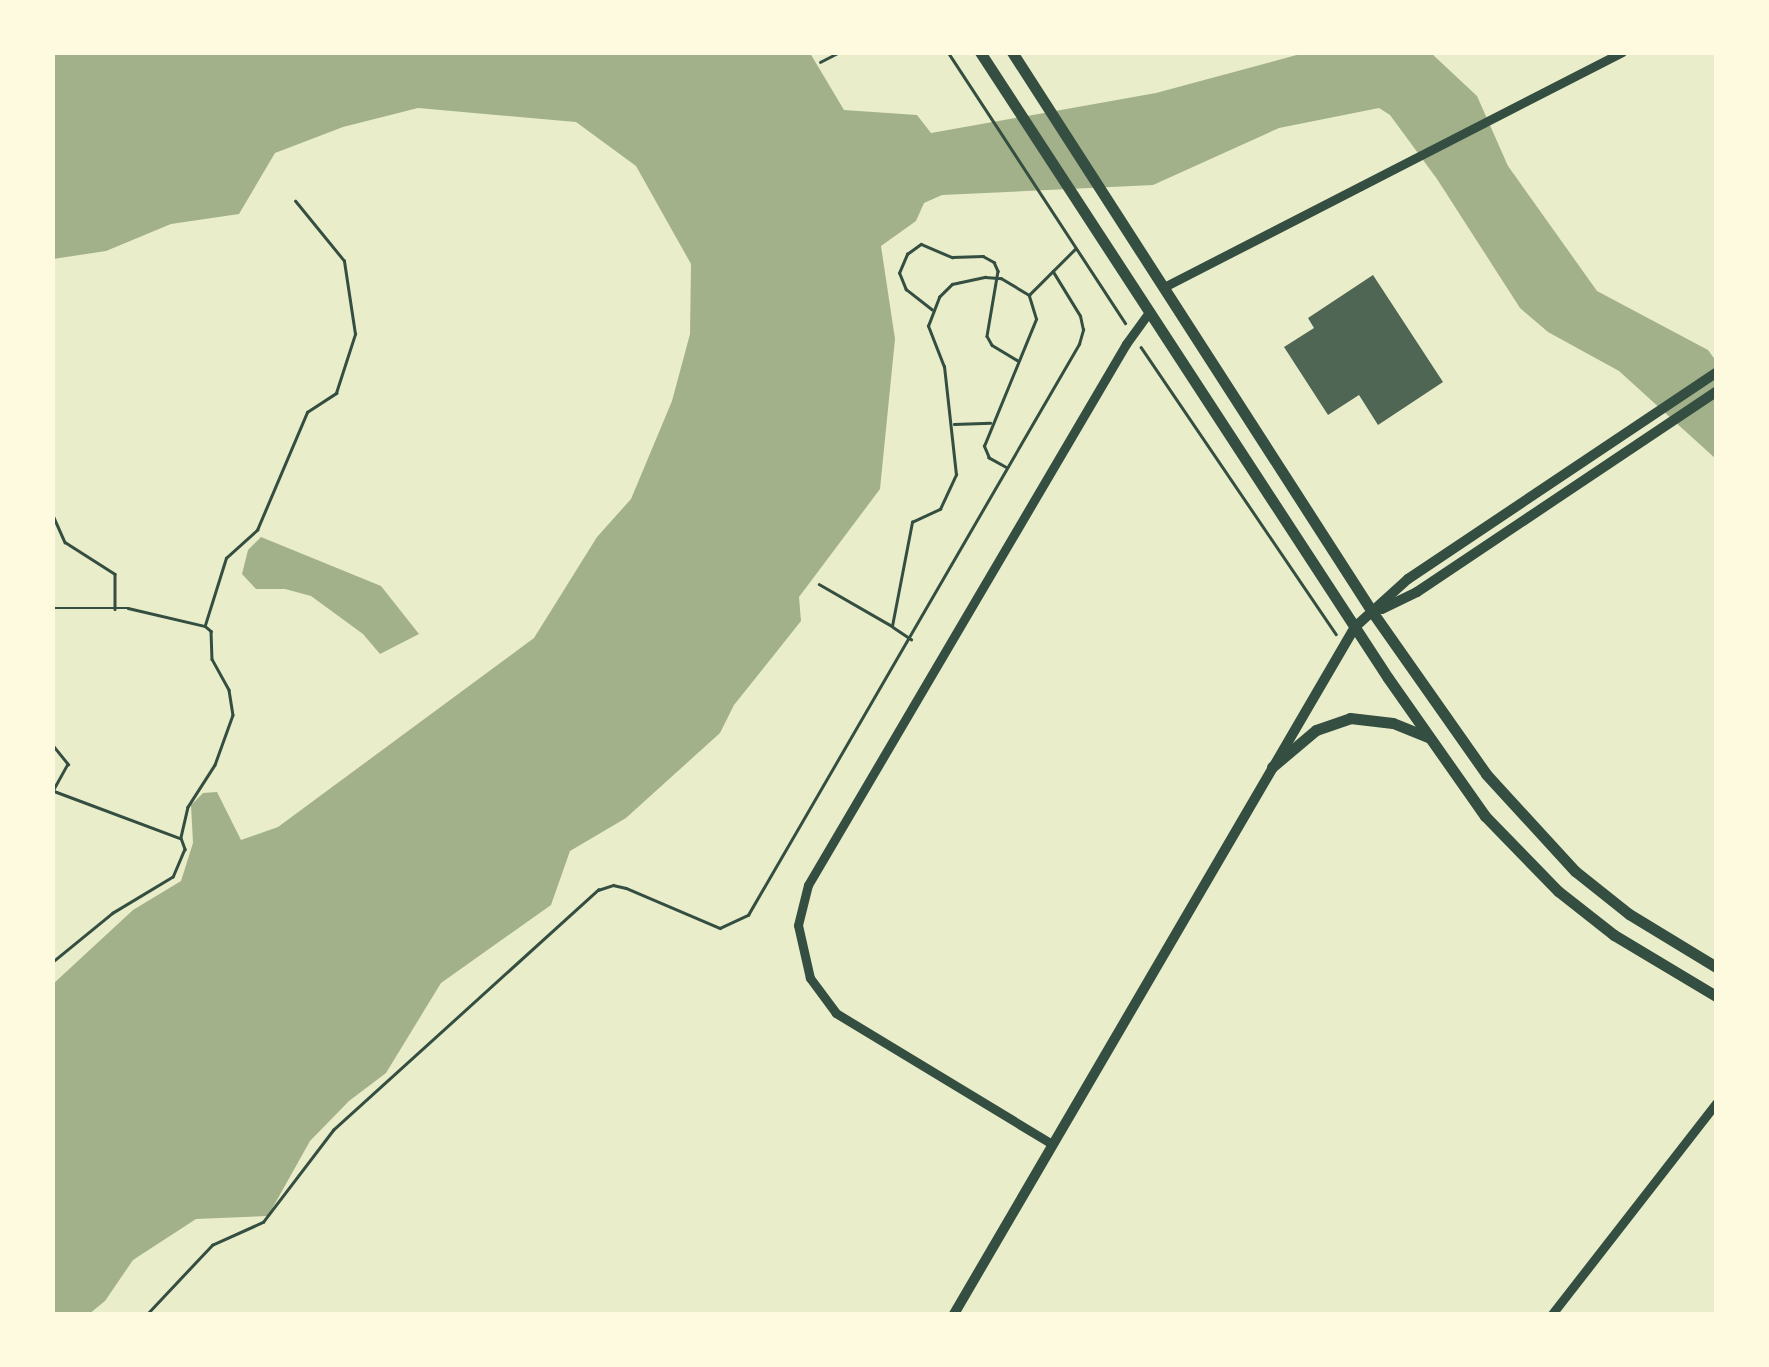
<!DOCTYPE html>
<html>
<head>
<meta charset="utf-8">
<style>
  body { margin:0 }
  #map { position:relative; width:1769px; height:1367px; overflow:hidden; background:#e9edc9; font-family:Cabin,sans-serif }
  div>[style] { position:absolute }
  .water>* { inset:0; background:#a3b18a }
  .building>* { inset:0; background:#4f6655 }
  .path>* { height:2.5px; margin:-1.25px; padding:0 1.25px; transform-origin:1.25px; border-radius:1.25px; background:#344e41 }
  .tertiary>* { height:9px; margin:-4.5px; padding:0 4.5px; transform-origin:4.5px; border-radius:4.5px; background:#344e41 }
  .secondary>* { height:10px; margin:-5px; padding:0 5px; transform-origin:5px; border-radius:5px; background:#344e41 }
  .primary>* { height:11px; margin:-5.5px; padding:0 5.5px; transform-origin:5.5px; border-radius:5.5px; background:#344e41 }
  span { translate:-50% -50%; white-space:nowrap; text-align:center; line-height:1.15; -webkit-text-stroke:9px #fefae0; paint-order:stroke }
  .frame { position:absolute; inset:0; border:55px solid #fefae0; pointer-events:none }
</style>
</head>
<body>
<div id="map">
  <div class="water">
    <div style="clip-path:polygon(53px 53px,810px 53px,844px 110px,917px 115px,931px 133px,1156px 93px,1304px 53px,1431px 53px,1477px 96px,1508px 166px,1597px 291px,1708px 350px,1716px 361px,1716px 459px,1619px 371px,1548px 332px,1520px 308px,1437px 179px,1390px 115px,1379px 108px,1279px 128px,1153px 185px,942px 195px,924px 203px,916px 221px,881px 246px,895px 339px,880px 489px,799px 597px,801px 621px,734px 705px,720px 733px,626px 818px,570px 851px,551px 905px,441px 983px,386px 1073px,349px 1101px,310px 1141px,268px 1216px,196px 1219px,133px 1260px,105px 1301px,89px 1314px,53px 1314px,53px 984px,133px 910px,181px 881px,193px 843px,191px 805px,203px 793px,217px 792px,241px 840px,278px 827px,534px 638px,597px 537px,631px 499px,672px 401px,690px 334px,691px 264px,636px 166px,576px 122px,418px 108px,343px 127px,275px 153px,239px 214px,171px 224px,106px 251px,53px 259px)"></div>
    <div style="clip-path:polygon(261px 537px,381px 586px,419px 634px,380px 654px,363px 634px,311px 596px,285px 589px,256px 589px,242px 574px,248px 550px)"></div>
  </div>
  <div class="building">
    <div style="clip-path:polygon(1373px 275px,1443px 382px,1378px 425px,1359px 395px,1328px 415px,1284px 347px,1314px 328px,1308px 318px)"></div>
  </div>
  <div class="path">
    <div style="left:948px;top:52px;width:324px;rotate:56.8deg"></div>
    <div style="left:820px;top:62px;width:22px;rotate:-27deg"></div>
    <div style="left:932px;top:310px;width:33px;rotate:-142deg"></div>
    <div style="left:906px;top:290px;width:18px;rotate:-112deg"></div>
    <div style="left:899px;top:273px;width:21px;rotate:-67deg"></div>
    <div style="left:907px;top:254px;width:17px;rotate:-36deg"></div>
    <div style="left:921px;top:244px;width:34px;rotate:23deg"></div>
    <div style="left:952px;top:257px;width:31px;rotate:-2deg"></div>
    <div style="left:983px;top:256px;width:13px;rotate:29deg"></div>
    <div style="left:994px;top:262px;width:10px;rotate:66deg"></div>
    <div style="left:998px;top:271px;width:66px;rotate:99.6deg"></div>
    <div style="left:987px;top:336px;width:10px;rotate:61deg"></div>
    <div style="left:992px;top:345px;width:29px;rotate:31deg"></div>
    <div style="left:1141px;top:347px;width:347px;rotate:55.8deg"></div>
    <div style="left:954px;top:424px;width:36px;rotate:-2deg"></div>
    <div style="left:1007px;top:468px;width:21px;rotate:-151deg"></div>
    <div style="left:989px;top:458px;width:13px;rotate:-113deg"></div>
    <div style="left:984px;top:446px;width:137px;rotate:-67.7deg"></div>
    <div style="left:1036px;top:319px;width:24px;rotate:-107deg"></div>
    <div style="left:52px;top:513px;width:32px;rotate:66deg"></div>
    <div style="left:65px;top:542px;width:59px;rotate:32.6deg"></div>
    <div style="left:115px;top:574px;width:35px;rotate:90deg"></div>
    <div style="left:819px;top:584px;width:84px;rotate:29.9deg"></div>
    <div style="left:892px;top:626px;width:106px;rotate:-79.1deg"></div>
    <div style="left:912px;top:522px;width:31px;rotate:-25deg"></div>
    <div style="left:940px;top:509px;width:38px;rotate:-65deg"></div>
    <div style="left:956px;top:475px;width:109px;rotate:-96.3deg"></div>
    <div style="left:944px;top:367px;width:44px;rotate:-111.3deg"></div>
    <div style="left:928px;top:326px;width:31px;rotate:-69deg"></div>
    <div style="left:939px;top:297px;width:18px;rotate:-45deg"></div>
    <div style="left:952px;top:284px;width:34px;rotate:-12deg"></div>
    <div style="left:985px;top:277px;width:16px;rotate:4deg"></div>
    <div style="left:1001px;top:278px;width:33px;rotate:31deg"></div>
    <div style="left:1029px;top:295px;width:65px;rotate:-45deg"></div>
    <div style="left:52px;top:608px;width:76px"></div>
    <div style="left:128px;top:608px;width:79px;rotate:13.2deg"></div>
    <div style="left:205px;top:626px;width:8px;rotate:40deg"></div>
    <div style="left:211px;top:631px;width:28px;rotate:88deg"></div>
    <div style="left:212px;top:659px;width:35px;rotate:61deg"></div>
    <div style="left:229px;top:690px;width:25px;rotate:81deg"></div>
    <div style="left:233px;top:715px;width:53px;rotate:109.8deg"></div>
    <div style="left:215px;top:765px;width:50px;rotate:122.7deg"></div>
    <div style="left:188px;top:807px;width:32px;rotate:103deg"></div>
    <div style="left:181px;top:838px;width:12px;rotate:70deg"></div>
    <div style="left:185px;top:849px;width:30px;rotate:113deg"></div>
    <div style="left:173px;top:877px;width:70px;rotate:149deg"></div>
    <div style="left:113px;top:913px;width:79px;rotate:140.7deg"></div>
    <div style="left:205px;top:625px;width:70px;rotate:-72.6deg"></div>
    <div style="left:226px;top:558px;width:42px;rotate:-42.1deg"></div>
    <div style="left:257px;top:530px;width:128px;rotate:-67deg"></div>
    <div style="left:307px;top:412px;width:35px;rotate:-33deg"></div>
    <div style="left:336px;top:393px;width:62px;rotate:-72.1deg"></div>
    <div style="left:355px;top:334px;width:74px;rotate:-98.6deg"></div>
    <div style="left:344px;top:261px;width:77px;rotate:-129.2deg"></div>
    <div style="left:893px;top:627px;width:22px;rotate:34deg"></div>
    <div style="left:52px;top:697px;width:2px;rotate:90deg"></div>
    <div style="left:52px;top:744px;width:26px;rotate:51deg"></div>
    <div style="left:68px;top:764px;width:33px;rotate:119deg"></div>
    <div style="left:54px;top:791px;width:134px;rotate:20.5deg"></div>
    <div style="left:147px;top:1314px;width:95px;rotate:-46.7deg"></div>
    <div style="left:212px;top:1245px;width:56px;rotate:-24.3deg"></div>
    <div style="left:263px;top:1222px;width:116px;rotate:-52.7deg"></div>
    <div style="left:333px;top:1130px;width:358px;rotate:-42.2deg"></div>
    <div style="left:598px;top:890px;width:16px;rotate:-18deg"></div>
    <div style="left:613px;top:885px;width:13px;rotate:13deg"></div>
    <div style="left:626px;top:888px;width:102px;rotate:23.1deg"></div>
    <div style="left:720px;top:928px;width:31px;rotate:-25deg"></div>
    <div style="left:748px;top:915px;width:660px;rotate:-59.9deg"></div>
    <div style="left:1079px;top:344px;width:15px;rotate:-74deg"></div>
    <div style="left:1083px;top:330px;width:14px;rotate:-102deg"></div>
    <div style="left:1080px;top:316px;width:52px;rotate:-121.5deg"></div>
  </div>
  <div class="tertiary">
    <div style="left:1164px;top:287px;width:515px;rotate:-27.16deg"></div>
    <div style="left:1052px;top:1144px;width:253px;rotate:-148.8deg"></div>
    <div style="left:836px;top:1013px;width:44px;rotate:-126.6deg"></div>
    <div style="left:810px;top:978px;width:54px;rotate:-102.8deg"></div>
    <div style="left:798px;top:925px;width:41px;rotate:-76deg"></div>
    <div style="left:808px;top:885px;width:628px;rotate:-59.55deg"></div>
    <div style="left:1126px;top:344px;width:39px;rotate:-54deg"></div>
    <div style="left:1552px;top:1314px;width:267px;rotate:-52.1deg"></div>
  </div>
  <div class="secondary">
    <div style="left:1382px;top:609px;width:39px;rotate:-26deg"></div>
    <div style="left:1417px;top:592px;width:360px;rotate:-33.8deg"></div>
    <div style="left:954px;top:1314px;width:795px;rotate:-59.73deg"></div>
    <div style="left:1355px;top:627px;width:72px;rotate:-42.2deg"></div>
    <div style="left:1408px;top:579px;width:371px;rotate:-33.8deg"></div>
  </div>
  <div class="primary">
    <div style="left:980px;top:52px;width:747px;rotate:56.91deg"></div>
    <div style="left:1388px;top:678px;width:169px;rotate:54.9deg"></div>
    <div style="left:1485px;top:816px;width:105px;rotate:45.8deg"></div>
    <div style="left:1558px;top:891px;width:71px;rotate:38.2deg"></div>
    <div style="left:1614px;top:935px;width:119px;rotate:30.9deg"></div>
    <div style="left:1012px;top:52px;width:667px;rotate:57.24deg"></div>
    <div style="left:1373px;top:613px;width:197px;rotate:54.9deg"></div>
    <div style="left:1486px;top:774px;width:132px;rotate:47.5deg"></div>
    <div style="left:1575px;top:871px;width:69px;rotate:38.5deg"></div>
    <div style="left:1629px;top:914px;width:102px;rotate:31.3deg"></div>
    <div style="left:1272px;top:767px;width:57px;rotate:-40.1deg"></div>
    <div style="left:1316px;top:730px;width:36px;rotate:-19deg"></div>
    <div style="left:1350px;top:718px;width:43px;rotate:6.6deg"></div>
    <div style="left:1393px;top:723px;width:38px;rotate:22deg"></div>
  </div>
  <div class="frame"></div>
</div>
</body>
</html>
